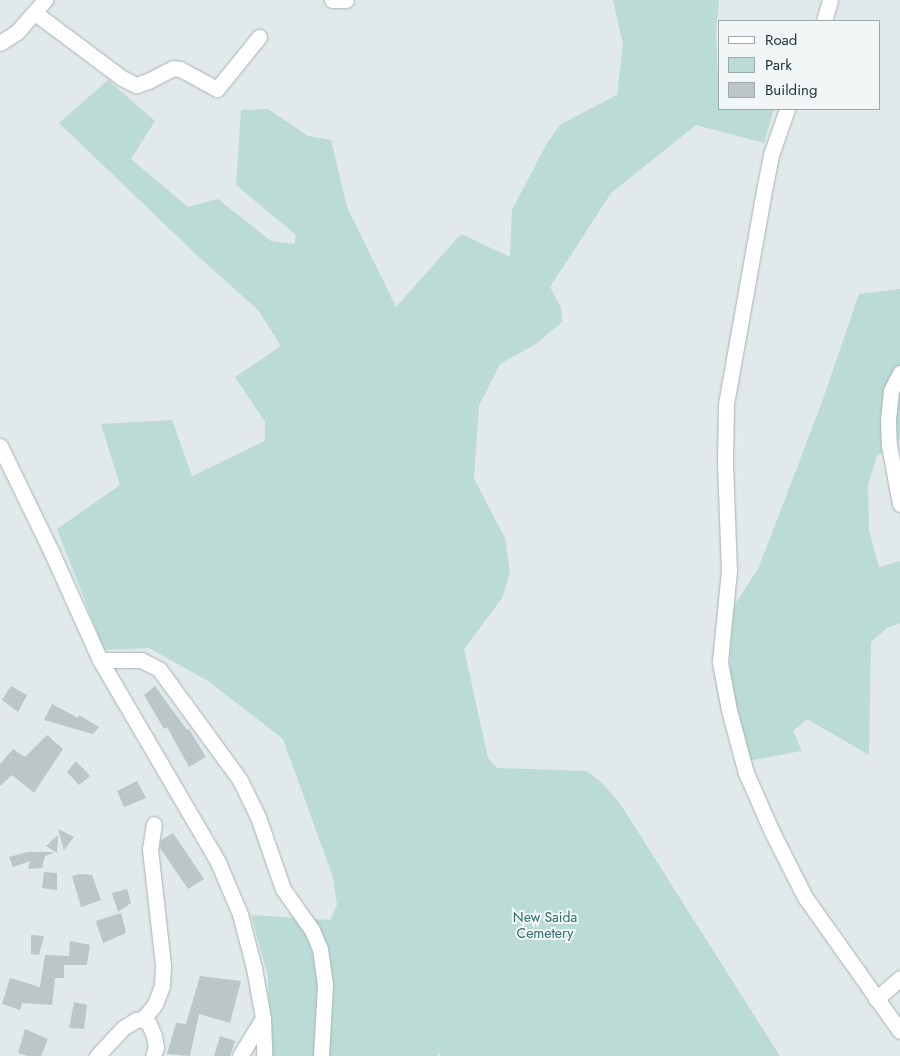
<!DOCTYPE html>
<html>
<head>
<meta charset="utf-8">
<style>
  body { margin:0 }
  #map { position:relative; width:900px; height:1056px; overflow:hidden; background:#e1e9eb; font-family:Jost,sans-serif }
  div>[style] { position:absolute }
  .green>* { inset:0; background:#bbdbd6 }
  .building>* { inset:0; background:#bac6c8 }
  .roads { filter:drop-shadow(0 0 1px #a8b2b6) drop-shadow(0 0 1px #a8b2b6) }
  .minor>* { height:15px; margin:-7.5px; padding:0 7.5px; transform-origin:7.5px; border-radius:7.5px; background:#fff }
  span { translate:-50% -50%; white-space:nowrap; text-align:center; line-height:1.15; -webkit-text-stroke:4px #f1f7f7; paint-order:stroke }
  .park-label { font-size:14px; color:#2f6e6d }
  .legend { position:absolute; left:718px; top:20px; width:162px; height:90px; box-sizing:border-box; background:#f1f7f7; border:1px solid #9fa9ab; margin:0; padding:6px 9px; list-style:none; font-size:15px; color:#23333a }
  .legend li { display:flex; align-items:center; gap:10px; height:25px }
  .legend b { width:25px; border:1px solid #9fa9ab }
</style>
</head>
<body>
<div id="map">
  <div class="green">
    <div style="clip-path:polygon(613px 0,719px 0,716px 32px,719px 109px,774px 109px,764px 143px,696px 125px,611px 193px,550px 287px,561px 308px,562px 322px,536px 344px,500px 364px,479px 406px,474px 479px,505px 538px,510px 573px,502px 598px,464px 649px,488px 758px,497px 768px,586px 771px,600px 781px,619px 802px,780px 1056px,440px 1056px,439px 1052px,437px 1056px,270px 1056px,268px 976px,251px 915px,330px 920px,337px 905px,333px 877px,283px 739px,208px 681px,149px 648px,104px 650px,57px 529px,120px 485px,101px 424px,172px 420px,192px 476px,265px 441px,265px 422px,235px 377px,281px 346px,258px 310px,202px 260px,59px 123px,108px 80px,155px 121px,131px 159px,188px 207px,218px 199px,271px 241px,294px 244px,296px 235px,236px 185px,241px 110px,268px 109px,308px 136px,331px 140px,347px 207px,396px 307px,461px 234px,510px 257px,512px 210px,547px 143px,561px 124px,617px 95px,623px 45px)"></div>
    <div style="clip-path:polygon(900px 289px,900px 439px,877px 456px,868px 485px,869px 531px,879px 567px,900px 561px,900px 623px,887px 628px,871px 642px,869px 755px,807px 719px,793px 731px,802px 751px,747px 761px,729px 692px,732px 609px,759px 567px,821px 405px,859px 294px)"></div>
  </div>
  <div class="building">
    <div style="clip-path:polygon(11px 686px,27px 695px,18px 712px,2px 700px)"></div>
    <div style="clip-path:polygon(155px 686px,187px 730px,189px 729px,206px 757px,189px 767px,167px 727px,164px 729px,144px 695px)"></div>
    <div style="clip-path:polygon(52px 704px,78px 718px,79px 715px,99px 727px,93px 734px,44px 720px)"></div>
    <div style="clip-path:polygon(47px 735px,63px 749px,34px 793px,12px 775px,0 786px,0 764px,13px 749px,25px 757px)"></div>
    <div style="clip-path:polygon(76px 761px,90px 776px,79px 785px,67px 772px)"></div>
    <div style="clip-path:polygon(137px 781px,146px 798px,124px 807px,117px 791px)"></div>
    <div style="clip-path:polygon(58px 829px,74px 837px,64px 850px)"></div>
    <div style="clip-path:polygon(173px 833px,204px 879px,188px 889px,160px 848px,161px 840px)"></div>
    <div style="clip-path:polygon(58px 835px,57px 853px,46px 846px)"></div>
    <div style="clip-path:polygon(28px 852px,53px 852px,53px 853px,45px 856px,42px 868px,28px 869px,30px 861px,13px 867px,9px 857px)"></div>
    <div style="clip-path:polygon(44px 872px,57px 873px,57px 890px,42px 888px)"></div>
    <div style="clip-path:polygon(80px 874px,92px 875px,101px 900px,81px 907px,72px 876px)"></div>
    <div style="clip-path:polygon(127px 889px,131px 903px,118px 912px,112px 893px)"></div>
    <div style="clip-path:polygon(121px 913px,126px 933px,103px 943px,96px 921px)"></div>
    <div style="clip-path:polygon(31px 935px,44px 936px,39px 955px,31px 954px)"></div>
    <div style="clip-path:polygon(70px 941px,90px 945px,87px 965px,64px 965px,64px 978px,55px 978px,52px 1005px,22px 1003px,20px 1010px,2px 1004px,10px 978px,40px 987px,45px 955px,69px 956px)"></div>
    <div style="clip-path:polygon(200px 976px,241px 981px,230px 1023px,199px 1014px,190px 1056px,167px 1054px,176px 1023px,186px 1024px)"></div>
    <div style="clip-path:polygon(74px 1002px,87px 1005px,84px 1029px,69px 1028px)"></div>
    <div style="clip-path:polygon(25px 1029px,48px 1039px,41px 1056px,28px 1056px,18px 1053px)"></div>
    <div style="clip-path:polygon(220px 1036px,235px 1041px,230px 1056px,214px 1056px)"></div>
  </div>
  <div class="roads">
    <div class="minor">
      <div style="left:332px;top:0;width:14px"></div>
      <div style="left:35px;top:13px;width:109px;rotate:36.8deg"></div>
      <div style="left:122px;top:78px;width:16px;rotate:27deg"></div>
      <div style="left:136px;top:85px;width:13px;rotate:-18deg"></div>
      <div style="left:148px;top:81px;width:28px;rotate:-27deg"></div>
      <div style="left:173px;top:68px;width:7px;rotate:8deg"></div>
      <div style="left:180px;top:69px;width:42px;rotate:28.4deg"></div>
      <div style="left:217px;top:89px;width:67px;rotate:-51.1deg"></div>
      <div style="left:824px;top:21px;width:22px;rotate:-74deg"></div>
      <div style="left:0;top:43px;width:20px;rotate:-33deg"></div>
      <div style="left:17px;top:32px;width:43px;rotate:-48.8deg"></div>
      <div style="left:787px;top:109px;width:49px;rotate:109.2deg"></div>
      <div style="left:771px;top:155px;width:31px;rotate:101deg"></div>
      <div style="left:765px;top:185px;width:222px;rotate:100.1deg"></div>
      <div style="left:726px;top:404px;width:59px;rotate:91deg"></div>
      <div style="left:725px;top:463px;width:107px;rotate:87.9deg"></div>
      <div style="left:729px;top:570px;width:92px;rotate:95.6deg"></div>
      <div style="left:720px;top:662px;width:49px;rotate:79.4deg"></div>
      <div style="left:729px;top:710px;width:65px;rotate:74.9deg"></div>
      <div style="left:746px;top:773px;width:64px;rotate:66.2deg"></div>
      <div style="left:772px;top:832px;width:73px;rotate:63.1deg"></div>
      <div style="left:805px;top:897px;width:164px;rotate:54.7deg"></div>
      <div style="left:900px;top:373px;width:20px;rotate:117deg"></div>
      <div style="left:891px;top:391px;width:29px;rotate:96deg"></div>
      <div style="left:888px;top:420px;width:25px;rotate:88deg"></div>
      <div style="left:889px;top:445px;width:60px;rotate:79.4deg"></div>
      <div style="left:0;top:446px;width:117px;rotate:64.1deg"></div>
      <div style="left:51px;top:551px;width:120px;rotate:65.8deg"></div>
      <div style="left:100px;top:660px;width:234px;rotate:59.7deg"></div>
      <div style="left:218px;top:862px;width:56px;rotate:67.1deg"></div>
      <div style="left:240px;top:914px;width:56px;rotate:75.5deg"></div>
      <div style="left:254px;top:968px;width:51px;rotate:79.8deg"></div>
      <div style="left:263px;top:1018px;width:38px;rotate:88deg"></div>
      <div style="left:100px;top:660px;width:41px"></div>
      <div style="left:141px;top:660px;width:20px;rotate:27deg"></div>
      <div style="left:159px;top:669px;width:137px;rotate:53.9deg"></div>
      <div style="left:240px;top:780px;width:41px;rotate:64.1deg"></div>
      <div style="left:258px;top:817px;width:76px;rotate:70.9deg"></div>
      <div style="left:283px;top:889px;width:50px;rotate:54.7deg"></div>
      <div style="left:312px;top:930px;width:21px;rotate:67deg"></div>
      <div style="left:320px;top:949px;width:36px;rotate:82deg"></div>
      <div style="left:325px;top:985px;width:71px;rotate:93.2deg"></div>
      <div style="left:876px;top:999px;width:32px;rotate:-41deg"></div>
      <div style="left:143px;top:1019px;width:19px;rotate:-51deg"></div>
      <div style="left:155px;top:1004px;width:19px;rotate:-69deg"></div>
      <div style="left:162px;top:986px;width:21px;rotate:-87deg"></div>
      <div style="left:163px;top:965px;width:117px;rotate:-96.4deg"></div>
      <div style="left:150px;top:849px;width:25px;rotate:-81deg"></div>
      <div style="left:97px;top:1056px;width:38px;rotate:-47deg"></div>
      <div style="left:123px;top:1028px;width:15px;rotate:-32deg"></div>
      <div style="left:136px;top:1020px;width:7px;rotate:-8deg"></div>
      <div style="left:143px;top:1019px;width:8px;rotate:40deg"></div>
      <div style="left:149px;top:1024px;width:13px;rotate:67deg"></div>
      <div style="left:154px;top:1036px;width:11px;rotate:80deg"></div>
      <div style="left:156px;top:1047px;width:9px;rotate:108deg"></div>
      <div style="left:240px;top:1056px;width:44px;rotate:-58.8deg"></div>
    </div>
  </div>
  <div class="park-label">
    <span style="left:545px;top:925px">New Saida<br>Cemetery</span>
  </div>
  <ul class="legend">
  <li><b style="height:6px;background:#fff"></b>Road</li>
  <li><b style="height:14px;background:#bbdbd6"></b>Park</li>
  <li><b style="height:14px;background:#bac6c8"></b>Building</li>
  </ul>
</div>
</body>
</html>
